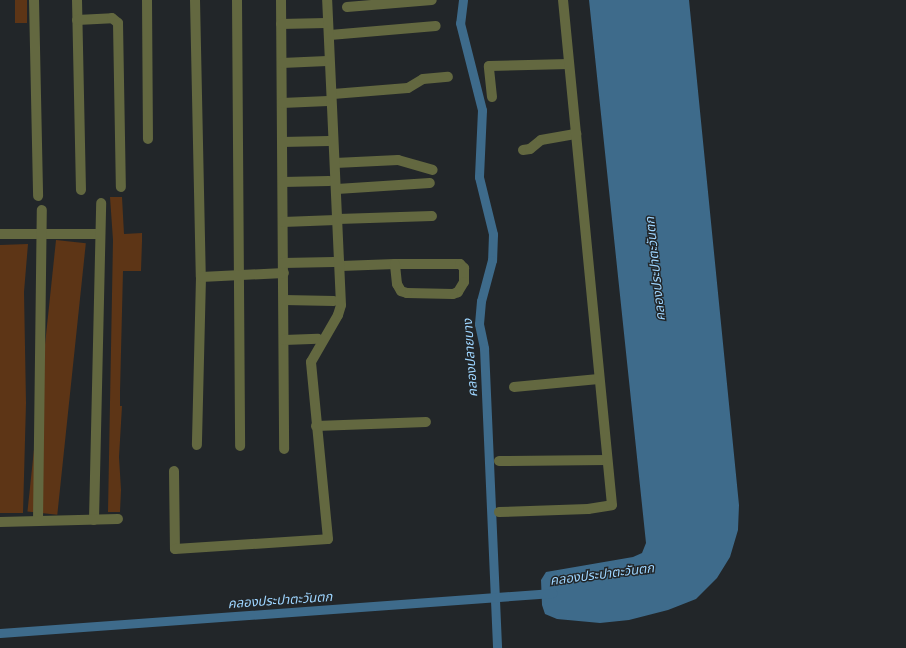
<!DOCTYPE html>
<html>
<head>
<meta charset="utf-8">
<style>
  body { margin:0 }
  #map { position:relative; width:906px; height:648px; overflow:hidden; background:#222629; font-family:"Exo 2","Noto Sans Thai",sans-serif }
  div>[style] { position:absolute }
  .water>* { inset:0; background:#3e6b8b }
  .canal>* { height:9px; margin:-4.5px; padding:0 4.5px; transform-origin:4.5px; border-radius:4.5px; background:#3e6b8b }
  .building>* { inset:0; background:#5d3516; transform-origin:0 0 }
  .minor>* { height:10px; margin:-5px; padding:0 5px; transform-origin:5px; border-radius:5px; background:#636840 }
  span { translate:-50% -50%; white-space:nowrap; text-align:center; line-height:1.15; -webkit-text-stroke:3px #222629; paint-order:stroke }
  .water-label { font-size:13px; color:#9ed5ff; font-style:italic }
</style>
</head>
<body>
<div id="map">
  <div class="water">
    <div style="clip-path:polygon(589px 0,689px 0,739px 505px,738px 530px,730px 557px,717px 578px,696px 599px,668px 610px,629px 620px,600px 623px,557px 619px,545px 614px,542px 605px,541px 580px,546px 572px,633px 557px,642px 553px,646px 543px)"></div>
  </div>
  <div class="canal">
    <div style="left:463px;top:0;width:23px;rotate:97deg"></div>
    <div style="left:460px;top:23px;width:90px;rotate:75.8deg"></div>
    <div style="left:482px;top:110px;width:67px;rotate:92.6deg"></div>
    <div style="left:479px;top:177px;width:59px;rotate:76.2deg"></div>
    <div style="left:493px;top:234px;width:26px;rotate:92deg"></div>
    <div style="left:492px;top:260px;width:42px;rotate:105deg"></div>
    <div style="left:481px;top:301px;width:23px;rotate:95deg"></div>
    <div style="left:479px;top:324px;width:25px;rotate:78deg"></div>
    <div style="left:484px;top:348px;width:300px;rotate:87.5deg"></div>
    <div style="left:0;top:633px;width:554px;rotate:-4.14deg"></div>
  </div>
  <div class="building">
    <div style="left:15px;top:0;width:12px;height:23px"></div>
    <div style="clip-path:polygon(110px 197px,122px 197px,124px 234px,142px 233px,142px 241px,141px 271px,123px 271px,120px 392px,120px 406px,122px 406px,119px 457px,121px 490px,120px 512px,108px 512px,113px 240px)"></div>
    <div style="left:56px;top:240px;width:30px;height:273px;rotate:6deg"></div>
    <div style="clip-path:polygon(28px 244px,24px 292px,26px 403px,23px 513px,0 513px,0 245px)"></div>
  </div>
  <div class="minor">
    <div style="left:34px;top:0;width:196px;rotate:88.8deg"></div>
    <div style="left:77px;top:0;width:190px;rotate:88.8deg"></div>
    <div style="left:147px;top:0;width:139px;rotate:89.6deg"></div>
    <div style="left:195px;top:0;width:277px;rotate:88.8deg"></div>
    <div style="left:201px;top:277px;width:168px;rotate:91.4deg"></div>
    <div style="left:237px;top:0;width:446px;rotate:89.6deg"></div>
    <div style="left:281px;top:0;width:449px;rotate:89.6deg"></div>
    <div style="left:347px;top:7px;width:85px;rotate:-4.7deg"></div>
    <div style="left:77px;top:20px;width:35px;rotate:-3deg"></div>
    <div style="left:112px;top:18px;width:8px;rotate:40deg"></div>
    <div style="left:118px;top:23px;width:164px;rotate:89deg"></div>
    <div style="left:281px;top:24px;width:45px;rotate:-1.3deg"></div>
    <div style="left:330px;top:35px;width:106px;rotate:-4.9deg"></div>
    <div style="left:282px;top:63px;width:45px;rotate:-2.5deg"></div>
    <div style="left:333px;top:94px;width:75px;rotate:-4.6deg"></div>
    <div style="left:408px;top:88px;width:17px;rotate:-31deg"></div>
    <div style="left:423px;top:79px;width:25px;rotate:-5deg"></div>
    <div style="left:492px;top:97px;width:31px;rotate:-96deg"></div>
    <div style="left:489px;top:66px;width:80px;rotate:-1.4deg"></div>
    <div style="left:282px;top:103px;width:46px;rotate:-2.5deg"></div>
    <div style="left:282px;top:142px;width:47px;rotate:-1.2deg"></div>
    <div style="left:523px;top:150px;width:7px;rotate:-8deg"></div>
    <div style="left:530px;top:149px;width:14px;rotate:-39deg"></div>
    <div style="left:541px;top:140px;width:36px;rotate:-10deg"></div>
    <div style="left:335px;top:163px;width:63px;rotate:-2.7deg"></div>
    <div style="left:398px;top:160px;width:36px;rotate:16deg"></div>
    <div style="left:283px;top:182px;width:46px;rotate:-1.2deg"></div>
    <div style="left:337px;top:189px;width:93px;rotate:-3.7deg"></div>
    <div style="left:338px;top:219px;width:94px;rotate:-1.8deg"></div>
    <div style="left:283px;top:222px;width:53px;rotate:-2.2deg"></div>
    <div style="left:0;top:234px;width:100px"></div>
    <div style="left:283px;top:263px;width:51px;rotate:-1.1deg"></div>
    <div style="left:341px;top:266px;width:54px;rotate:-2.1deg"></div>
    <div style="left:395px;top:264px;width:65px"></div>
    <div style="left:460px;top:264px;width:6px;rotate:45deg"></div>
    <div style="left:464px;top:268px;width:14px;rotate:90deg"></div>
    <div style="left:464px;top:282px;width:12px;rotate:121deg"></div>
    <div style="left:458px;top:292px;width:5px;rotate:158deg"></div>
    <div style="left:453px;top:294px;width:46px;rotate:-178.8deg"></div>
    <div style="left:407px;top:293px;width:6px;rotate:-162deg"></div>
    <div style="left:401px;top:291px;width:8px;rotate:-120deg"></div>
    <div style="left:397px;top:284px;width:20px;rotate:-96deg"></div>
    <div style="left:201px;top:277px;width:83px;rotate:-2.8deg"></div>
    <div style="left:284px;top:300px;width:50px;rotate:1.1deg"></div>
    <div style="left:284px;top:340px;width:34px;rotate:-2deg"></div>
    <div style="left:514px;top:387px;width:85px;rotate:-5.4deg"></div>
    <div style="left:316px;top:426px;width:110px;rotate:-2.1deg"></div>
    <div style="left:499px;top:461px;width:108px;rotate:-0.5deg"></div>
    <div style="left:174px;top:471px;width:78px;rotate:89.3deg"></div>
    <div style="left:175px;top:549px;width:153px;rotate:-3.7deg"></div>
    <div style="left:328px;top:539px;width:178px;rotate:-95.5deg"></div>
    <div style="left:311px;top:362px;width:54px;rotate:-60.1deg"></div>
    <div style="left:338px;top:315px;width:10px;rotate:-73deg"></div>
    <div style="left:341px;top:305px;width:305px;rotate:-92.6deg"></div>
    <div style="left:499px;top:512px;width:89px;rotate:-1.9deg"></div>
    <div style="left:588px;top:509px;width:24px;rotate:-9deg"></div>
    <div style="left:612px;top:505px;width:507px;rotate:-95.54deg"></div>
    <div style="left:94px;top:520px;width:317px;rotate:-88.7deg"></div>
    <div style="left:38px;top:521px;width:311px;rotate:-89.3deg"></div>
    <div style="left:0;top:522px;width:118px;rotate:-1.5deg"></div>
  </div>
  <div class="water-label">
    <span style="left:655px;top:269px;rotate:-96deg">คลองประปาตะวันตก</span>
    <span style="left:470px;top:358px;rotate:-94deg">คลองปลายบาง</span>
    <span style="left:602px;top:574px;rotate:-7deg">คลองประปาตะวันตก</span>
    <span style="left:280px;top:600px;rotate:-4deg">คลองประปาตะวันตก</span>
  </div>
</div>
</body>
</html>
